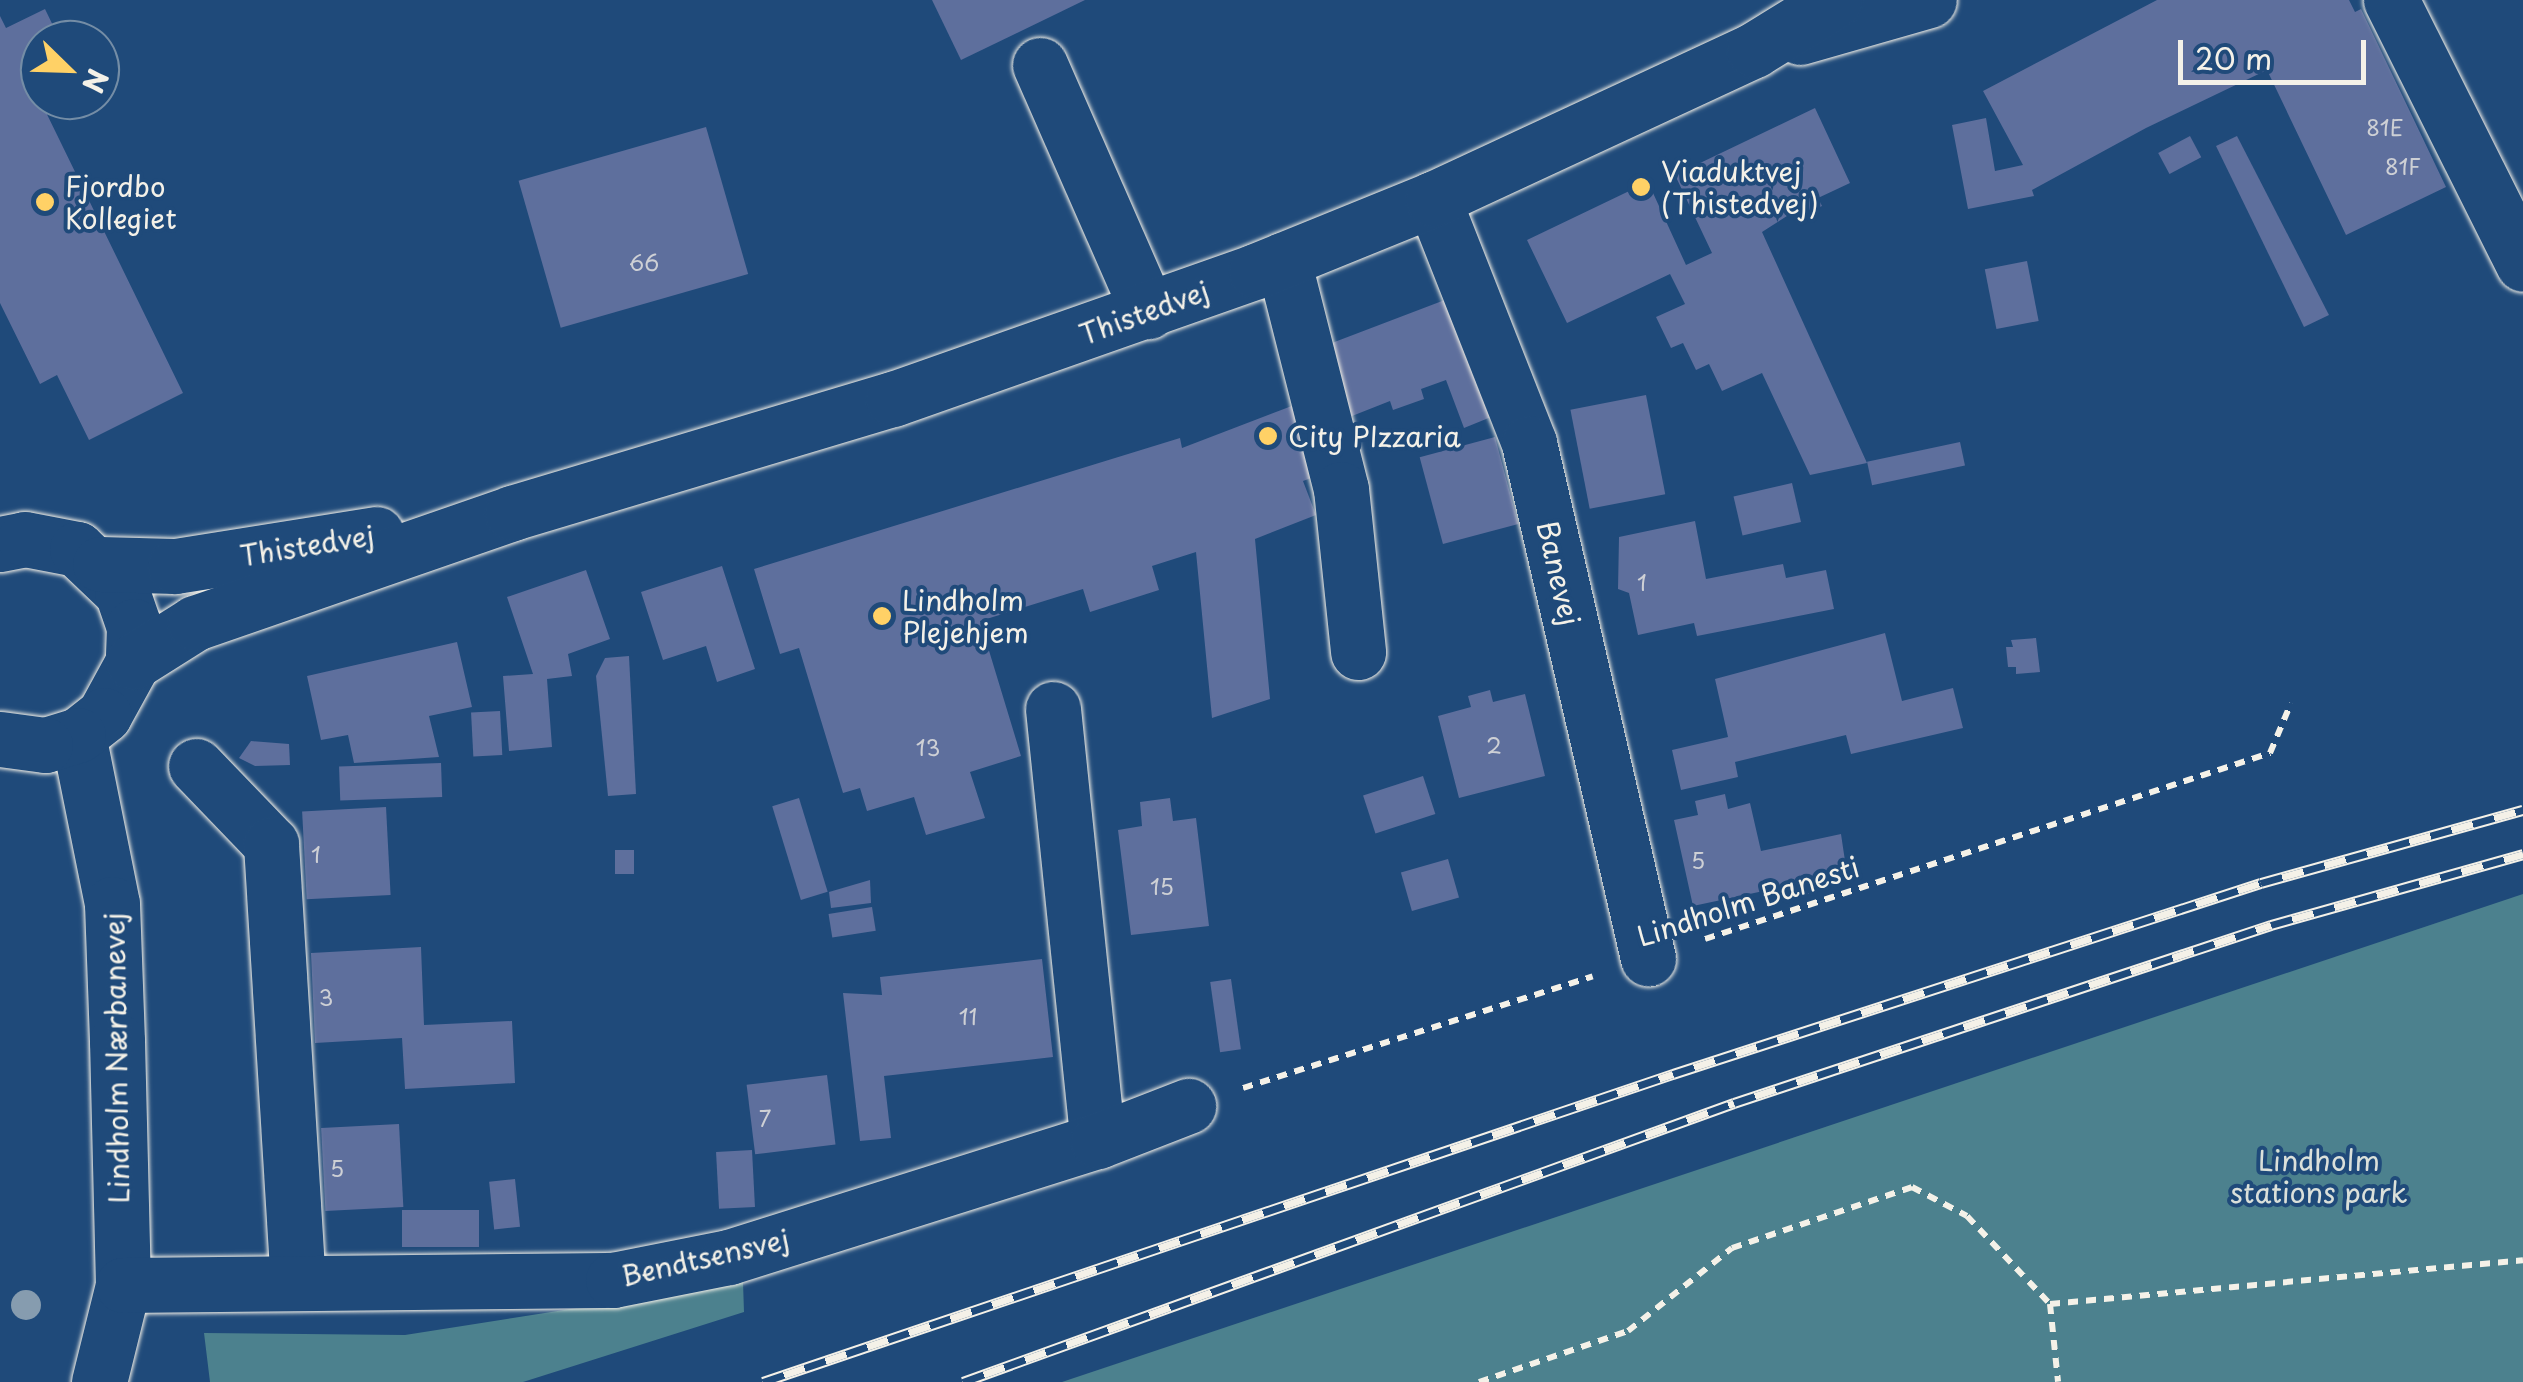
<!DOCTYPE html>
<html>
<head>
<meta charset="utf-8">
<style>
  body { margin:0 }
  #map { position:relative; width:2523px; height:1382px; overflow:hidden; background:#1f4a7a; font-family:"Playpen Sans",sans-serif }
  div>[style] { position:absolute }
  .green>* { inset:0; background:#4c818e }
  .building>* { inset:0; background:#5e6f9d; transform-origin:0 0 }
  .path>* { height:6px; margin-top:-3px; transform-origin:0; background:repeating-linear-gradient(90deg,#f4f1e8 0 10px,transparent 0 18px) }
  .roads { filter:drop-shadow(0 0 2px #f4f1e8) drop-shadow(0 0 2px #f4f1e8) }
  .minor>* { height:55px; margin:-27.5px; padding:0 27.5px; transform-origin:27.5px; border-radius:27.5px; background:#1f4a7a }
  .major>* { height:55px; margin:-27.5px; padding:0 27.5px; transform-origin:27.5px; border-radius:27.5px; background:#1f4a7a }
  .rail>* { height:11px; margin-top:-5.5px; transform-origin:0; background:repeating-linear-gradient(90deg,#1f4a7a 0 22px,#f4f1e8 0 44px); box-sizing:border-box; border-block:2px solid #f4f1e8 }
  .trees>* { width:30px; height:30px; margin:-15px; border-radius:50%; background:#869caf }
  .dots>* { width:28px; height:28px; translate:-50% -50%; box-sizing:border-box; border:5px solid #1f4a7a; border-radius:50% }
  span { translate:-50% -50%; white-space:nowrap; text-align:center; line-height:1.15; -webkit-text-stroke:8px #1f4a7a; paint-order:stroke }
  .number-label { font-size:22px; color:#ced0d5 }
  .number-label span { -webkit-text-stroke-width:0 }
  .poi-label { font-size:28px; color:#f4f1e8 }
  .left { translate:0 -50%; text-align:left }
  .street-label { font-size:28px; color:#f4f1e8 }
  .park-label { font-size:28px; color:#dbe0da }
  .north { position:absolute; left:20px; top:20px; width:100px; height:100px; box-sizing:border-box; background:#1f4a7a; border:2px solid #748da6; border-radius:50%; rotate:113deg; font-size:28px; font-weight:700; line-height:40px; text-align:center; color:#f4f1e8 }
  .north::after { content:''; display:block; margin:auto; width:35px; height:45px; background:#ffd166; clip-path:polygon(50% 0,100% 100%,50% 72%,0 100%) }
  .scale { position:absolute; left:2178px; top:40px; width:188px; height:45px; box-sizing:border-box; border:5px solid #f4f1e8; border-top:0; padding-left:12px; font-size:30px; line-height:35px; white-space:nowrap; color:#f4f1e8; -webkit-text-stroke:8px #1f4a7a; paint-order:stroke }
</style>
</head>
<body>
<div id="map">
  <div class="green">
    <div style="clip-path:polygon(2523px 894px,2523px 1382px,1062px 1382px)"></div>
    <div style="clip-path:polygon(743px 1282px,744px 1312px,523px 1382px,210px 1382px,204px 1333px,405px 1335px)"></div>
  </div>
  <div class="building">
    <div style="clip-path:polygon(932px 0,1085px 0,961px 60px)"></div>
    <div style="clip-path:polygon(2157px 0,2349px 0,2355px 12px,2361px 9px,2446px 187px,2346px 235px,2267px 70px,2146px 128px,2032px 190px,2034px 196px,1968px 209px,1952px 125px,1986px 118px,1995px 171px,2023px 165px,1983px 91px)"></div>
    <div style="clip-path:polygon(45px 9px,60px 40px,40px 40px,40px 100px,183px 393px,89px 440px,57px 375px,40px 384px,0 303px,0 16px,6px 28px)"></div>
    <div style="clip-path:polygon(1815px 108px,1850px 183px,1818px 198px,1822px 206px,1806px 213px,1804px 205px,1762px 232px,1867px 463px,1810px 475px,1762px 373px,1722px 391px,1709px 364px,1696px 370px,1683px 343px,1671px 348px,1656px 317px,1685px 304px,1670px 274px,1567px 323px,1527px 240px,1648px 182px,1686px 265px,1712px 253px,1675px 175px)"></div>
    <div style="left:706px;top:127px;width:153px;height:195px;rotate:74deg"></div>
    <div style="left:2190px;top:136px;width:24px;height:36px;rotate:62deg"></div>
    <div style="clip-path:polygon(2237px 136px,2329px 315px,2304px 327px,2216px 146px)"></div>
    <div style="left:2027px;top:261px;width:61px;height:43px;rotate:79deg"></div>
    <div style="clip-path:polygon(1450px 298px,1496px 415px,1464px 428px,1446px 380px,1421px 389px,1424px 399px,1393px 410px,1390px 401px,1352px 416px,1324px 346px)"></div>
    <div style="left:1646px;top:395px;width:101px;height:77px;rotate:79deg"></div>
    <div style="clip-path:polygon(1297px 404px,1314px 477px,1303px 481px,1316px 515px,1255px 539px,1270px 699px,1212px 718px,1196px 552px,1152px 566px,1159px 590px,1090px 612px,1083px 589px,980px 621px,1021px 756px,970px 772px,985px 818px,926px 835px,914px 797px,867px 811px,860px 788px,843px 793px,799px 648px,780px 654px,754px 569px,1180px 438px,1182px 448px)"></div>
    <div style="left:1495px;top:437px;width:90px;height:78px;rotate:75deg"></div>
    <div style="left:1960px;top:442px;width:24px;height:95px;rotate:78deg"></div>
    <div style="left:1792px;top:483px;width:40px;height:60px;rotate:77deg"></div>
    <div style="clip-path:polygon(1695px 521px,1706px 579px,1783px 564px,1786px 578px,1826px 570px,1834px 609px,1697px 636px,1694px 623px,1638px 635px,1629px 593px,1618px 589px,1619px 537px)"></div>
    <div style="clip-path:polygon(722px 566px,755px 669px,717px 682px,706px 646px,663px 660px,641px 592px)"></div>
    <div style="clip-path:polygon(586px 570px,610px 639px,568px 654px,572px 676px,547px 679px,552px 747px,509px 751px,503px 676px,533px 674px,507px 597px)"></div>
    <div style="clip-path:polygon(1885px 633px,1902px 701px,1953px 688px,1963px 728px,1851px 754px,1846px 735px,1735px 762px,1738px 777px,1681px 790px,1672px 750px,1728px 737px,1715px 679px)"></div>
    <div style="clip-path:polygon(2036px 638px,2040px 672px,2016px 674px,2016px 667px,2008px 667px,2006px 647px,2013px 647px,2011px 640px)"></div>
    <div style="clip-path:polygon(457px 642px,472px 707px,429px 716px,439px 757px,354px 763px,348px 735px,321px 740px,307px 676px)"></div>
    <div style="clip-path:polygon(629px 656px,636px 794px,608px 796px,596px 676px,605px 658px)"></div>
    <div style="clip-path:polygon(1490px 690px,1493px 702px,1525px 694px,1545px 776px,1459px 798px,1438px 716px,1471px 707px,1468px 696px)"></div>
    <div style="left:500px;top:711px;width:44px;height:29px;rotate:87deg"></div>
    <div style="clip-path:polygon(251px 741px,289px 744px,290px 765px,255px 766px,239px 758px)"></div>
    <div style="left:441px;top:763px;width:34px;height:102px;rotate:88deg"></div>
    <div style="left:1423px;top:776px;width:40px;height:63px;rotate:72deg"></div>
    <div style="clip-path:polygon(1725px 794px,1728px 809px,1750px 803px,1761px 851px,1841px 834px,1848px 881px,1790px 900px,1787px 886px,1693px 906px,1674px 820px,1698px 815px,1695px 801px)"></div>
    <div style="left:799px;top:798px;width:98px;height:28px;rotate:73deg"></div>
    <div style="clip-path:polygon(1170px 798px,1173px 821px,1196px 818px,1209px 926px,1131px 935px,1118px 830px,1142px 826px,1140px 802px)"></div>
    <div style="left:386px;top:807px;width:88px;height:84px;rotate:87deg"></div>
    <div style="left:615px;top:850px;width:19px;height:24px"></div>
    <div style="left:1448px;top:859px;width:40px;height:49px;rotate:74deg"></div>
    <div style="clip-path:polygon(870px 880px,871px 903px,831px 908px,829px 892px)"></div>
    <div style="left:872px;top:907px;width:24px;height:44px;rotate:81deg"></div>
    <div style="clip-path:polygon(421px 947px,424px 1025px,512px 1021px,515px 1083px,405px 1089px,402px 1038px,315px 1043px,311px 953px)"></div>
    <div style="clip-path:polygon(1042px 959px,1053px 1057px,884px 1076px,891px 1138px,860px 1141px,843px 993px,882px 995px,880px 977px)"></div>
    <div style="left:1231px;top:979px;width:71px;height:21px;rotate:82deg"></div>
    <div style="left:827px;top:1075px;width:70px;height:81px;rotate:83deg"></div>
    <div style="left:399px;top:1124px;width:83px;height:78px;rotate:87deg"></div>
    <div style="left:752px;top:1150px;width:57px;height:36px;rotate:87deg"></div>
    <div style="left:515px;top:1179px;width:48px;height:26px;rotate:84deg"></div>
    <div style="left:479px;top:1210px;width:37px;height:77px;rotate:90deg"></div>
  </div>
  <div class="path">
    <div style="left:1705px;top:939px;width:595px;rotate:-18.22deg"></div>
    <div style="left:2270px;top:753px;width:54px;rotate:-67.2deg"></div>
    <div style="left:1243px;top:1088px;width:367px;rotate:-17.7deg"></div>
    <div style="left:2050px;top:1304px;width:475px;rotate:-5.3deg"></div>
    <div style="left:1479px;top:1382px;width:157px;rotate:-18.9deg"></div>
    <div style="left:1628px;top:1331px;width:133px;rotate:-38.6deg"></div>
    <div style="left:1732px;top:1248px;width:190px;rotate:-18.7deg"></div>
    <div style="left:1912px;top:1187px;width:62px;rotate:27.8deg"></div>
    <div style="left:1967px;top:1216px;width:121px;rotate:46.7deg"></div>
    <div style="left:2050px;top:1304px;width:78px;rotate:84.1deg"></div>
  </div>
  <div class="roads">
    <div class="minor">
      <div style="left:2391px;top:0;width:295px;rotate:63.4deg"></div>
      <div style="left:1040px;top:65px;width:269px;rotate:66.3deg"></div>
      <div style="left:1433px;top:199px;width:262px;rotate:68.5deg"></div>
      <div style="left:1529px;top:443px;width:529px;rotate:76.99deg"></div>
      <div style="left:1283px;top:260px;width:236px;rotate:75.8deg"></div>
      <div style="left:1341px;top:489px;width:164px;rotate:84deg"></div>
      <div style="left:1053px;top:709px;width:434px;rotate:84.1deg"></div>
      <div style="left:78px;top:735px;width:172px;rotate:78.6deg"></div>
      <div style="left:112px;top:904px;width:137px;rotate:87.9deg"></div>
      <div style="left:117px;top:1041px;width:244px;rotate:88.6deg"></div>
      <div style="left:123px;top:1285px;width:100px;rotate:103.9deg"></div>
      <div style="left:196px;top:766px;width:108px;rotate:46.1deg"></div>
      <div style="left:271px;top:844px;width:439px;rotate:86.5deg"></div>
      <div style="left:123px;top:1285px;width:490px;rotate:-0.6deg"></div>
      <div style="left:613px;top:1280px;width:118px;rotate:-11.2deg"></div>
      <div style="left:729px;top:1257px;width:387px;rotate:-17.5deg"></div>
      <div style="left:1098px;top:1141px;width:97px;rotate:-21.3deg"></div>
    </div>
    <div class="major">
      <div style="left:1800px;top:37px;width:134px;rotate:-16deg"></div>
      <div style="left:0;top:544px;width:25px;rotate:-11deg"></div>
      <div style="left:25px;top:539px;width:53px;rotate:10.9deg"></div>
      <div style="left:77px;top:549px;width:62px;rotate:43.7deg"></div>
      <div style="left:122px;top:592px;width:36px;rotate:71deg"></div>
      <div style="left:134px;top:626px;width:36px;rotate:92deg"></div>
      <div style="left:133px;top:662px;width:60px;rotate:118.7deg"></div>
      <div style="left:104px;top:715px;width:33px;rotate:142deg"></div>
      <div style="left:78px;top:735px;width:34px;rotate:163deg"></div>
      <div style="left:45px;top:745px;width:45px;rotate:-172.4deg"></div>
      <div style="left:100px;top:564px;width:75px;rotate:1.5deg"></div>
      <div style="left:175px;top:566px;width:204px;rotate:-9deg"></div>
      <div style="left:133px;top:662px;width:73px;rotate:-32.2deg"></div>
      <div style="left:195px;top:623px;width:336px;rotate:-19.1deg"></div>
      <div style="left:512px;top:513px;width:398px;rotate:-16.7deg"></div>
      <div style="left:893px;top:399px;width:385px;rotate:-19.4deg"></div>
      <div style="left:1256px;top:271px;width:191px;rotate:-22.1deg"></div>
      <div style="left:1433px;top:199px;width:354px;rotate:-24.9deg"></div>
      <div style="left:1754px;top:50px;width:95px;rotate:-31.7deg"></div>
    </div>
  </div>
  <div class="rail">
    <div style="left:763px;top:1382px;width:961px;rotate:-18.7deg"></div>
    <div style="left:1673px;top:1074px;width:618px;rotate:-18deg"></div>
    <div style="left:2261px;top:883px;width:272px;rotate:-15.6deg"></div>
    <div style="left:963px;top:1382px;width:820px;rotate:-19.89deg"></div>
    <div style="left:1734px;top:1103px;width:566px;rotate:-18.34deg"></div>
    <div style="left:2271px;top:925px;width:262px;rotate:-15.7deg"></div>
  </div>
  <div class="trees">
    <div style="left:26px;top:1305px"></div>
  </div>
  <div class="dots">
    <div style="left:1641px;top:187px;background:#ffd166"></div>
    <div style="left:45px;top:202px;background:#ffd166"></div>
    <div style="left:1268px;top:436px;background:#ffd166"></div>
    <div style="left:882px;top:616px;background:#ffd166"></div>
  </div>
  <div class="number-label">
    <span style="left:2385px;top:127px">81E</span>
    <span style="left:2403px;top:166px">81F</span>
    <span style="left:644px;top:262px">66</span>
    <span style="left:1642px;top:582px">1</span>
    <span style="left:1494px;top:745px">2</span>
    <span style="left:928px;top:747px">13</span>
    <span style="left:316px;top:854px">1</span>
    <span style="left:1698px;top:860px">5</span>
    <span style="left:1162px;top:886px">15</span>
    <span style="left:326px;top:997px">3</span>
    <span style="left:968px;top:1016px">11</span>
    <span style="left:765px;top:1118px">7</span>
    <span style="left:337px;top:1168px">5</span>
  </div>
  <div class="poi-label">
    <span class="left" style="left:1661px;top:187px">Viaduktvej<br>(Thistedvej)</span>
    <span class="left" style="left:65px;top:202px">Fjordbo<br>Kollegiet</span>
    <span class="left" style="left:1288px;top:436px">City PIzzaria</span>
    <span class="left" style="left:902px;top:616px">Lindholm<br>Plejehjem</span>
  </div>
  <div class="street-label">
    <span style="left:1144px;top:312px;rotate:-20deg">Thistedvej</span>
    <span style="left:307px;top:545px;rotate:-9deg">Thistedvej</span>
    <span style="left:1559px;top:573px;rotate:77deg">Banevej</span>
    <span style="left:1748px;top:901px;rotate:-18deg">Lindholm Banesti</span>
    <span style="left:116px;top:1058px;rotate:-91deg">Lindholm Nærbanevej</span>
    <span style="left:705px;top:1257px;rotate:-13deg">Bendtsensvej</span>
  </div>
  <div class="park-label">
    <span style="left:2319px;top:1176px">Lindholm<br>stations park</span>
  </div>
  <div class="north">N</div>
  <div class="scale">20 m</div>
</div>
</body>
</html>
